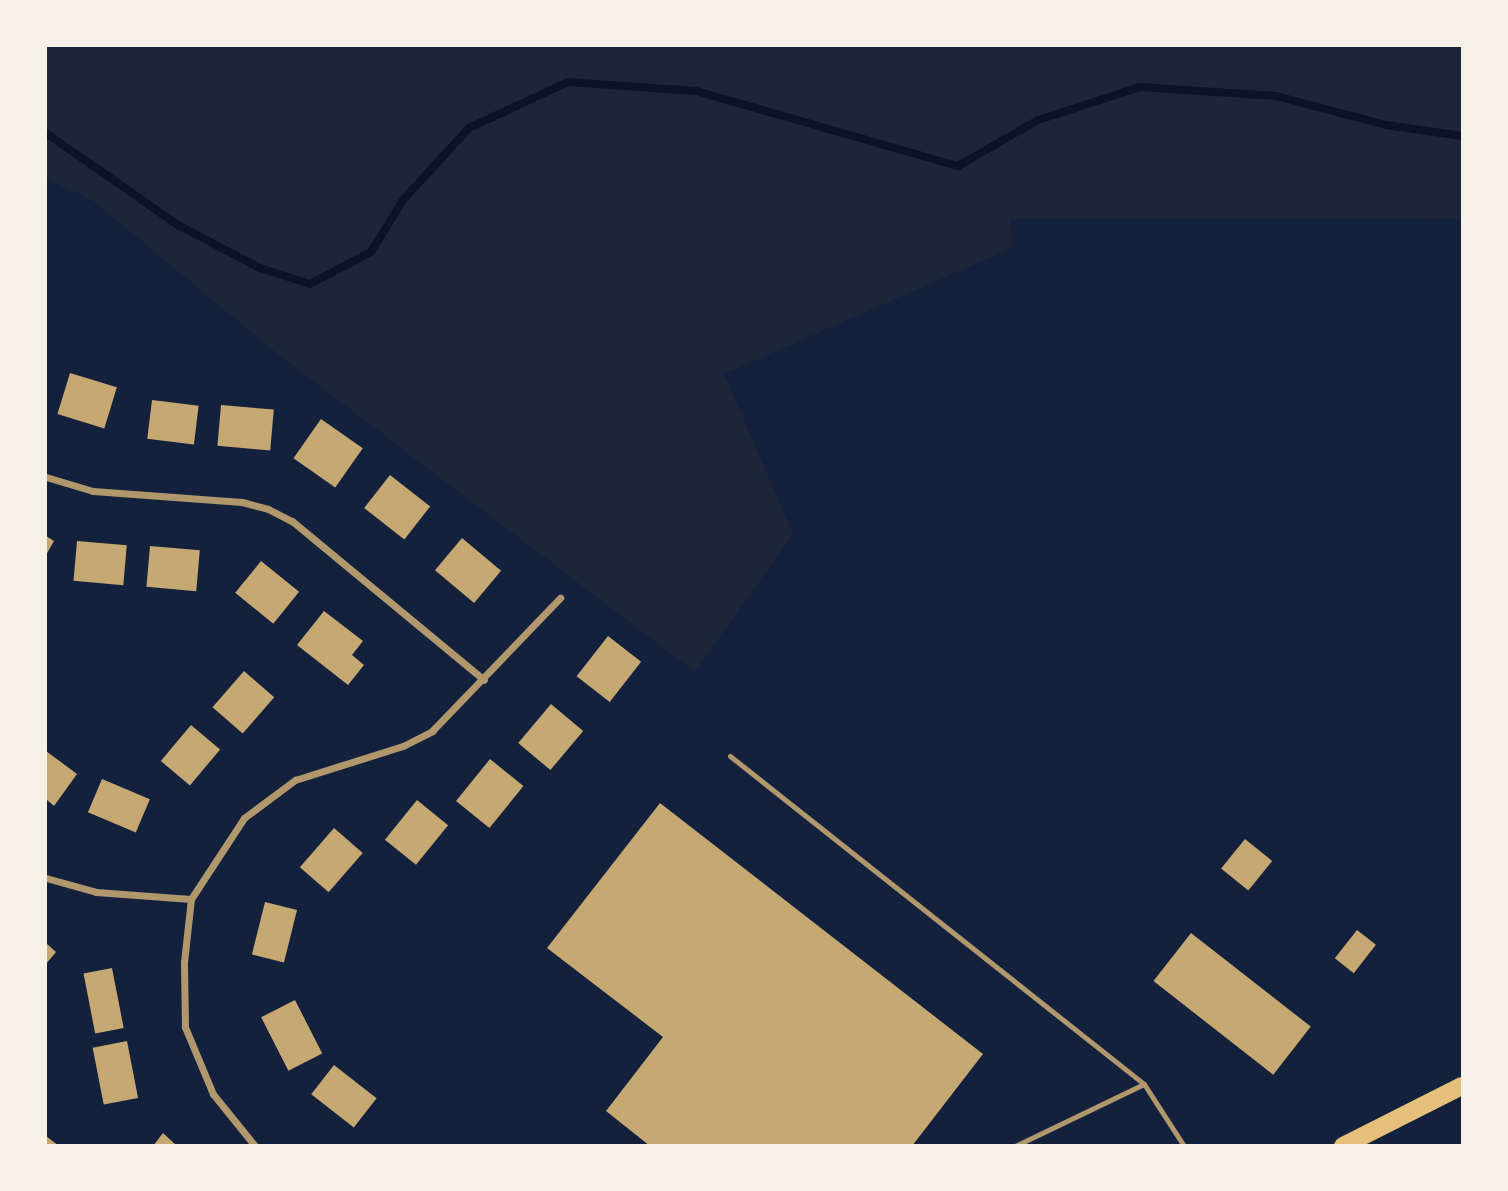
<!DOCTYPE html>
<html>
<head>
<meta charset="utf-8">
<style>
  body { margin:0 }
  #map { position:relative; width:1508px; height:1191px; overflow:hidden; background:#14213d; font-family:Rubik,sans-serif }
  div>[style] { position:absolute }
  .green>* { inset:0; background:#1d2539 }
  .stream>* { height:8px; margin:-4px; padding:0 4px; transform-origin:4px; border-radius:4px; background:#0b132b }
  .building>* { inset:0; background:#c6a872; transform-origin:0 0 }
  .service>* { height:5px; margin:-2.5px; padding:0 2.5px; transform-origin:2.5px; border-radius:2.5px; background:#b1986c }
  .minor>* { height:7px; margin:-3.5px; padding:0 3.5px; transform-origin:3.5px; border-radius:3.5px; background:#b1986c }
  .primary>* { height:18px; margin:-9px; padding:0 9px; transform-origin:9px; border-radius:9px; background:#e5c07b }
  span { translate:-50% -50%; white-space:nowrap; text-align:center; line-height:1.15; -webkit-text-stroke:5px #f6f1e7; paint-order:stroke }
  .frame { position:absolute; inset:0; border:47px solid #f6f1e7; pointer-events:none }
</style>
</head>
<body>
<div id="map">
  <div class="green">
    <div style="clip-path:polygon(46px 46px,1462px 46px,1462px 219px,1011px 218px,1012px 248px,724px 374px,793px 534px,695px 672px,279px 355px,92px 200px,46px 179px)"></div>
  </div>
  <div class="stream">
    <div style="left:46px;top:133px;width:161px;rotate:34.9deg"></div>
    <div style="left:178px;top:225px;width:93px;rotate:27.7deg"></div>
    <div style="left:260px;top:268px;width:52px;rotate:17.7deg"></div>
    <div style="left:310px;top:284px;width:69px;rotate:-27.7deg"></div>
    <div style="left:371px;top:252px;width:61px;rotate:-58.4deg"></div>
    <div style="left:403px;top:200px;width:98px;rotate:-47.5deg"></div>
    <div style="left:469px;top:128px;width:109px;rotate:-24.9deg"></div>
    <div style="left:568px;top:82px;width:128px;rotate:4deg"></div>
    <div style="left:696px;top:91px;width:273px;rotate:16deg"></div>
    <div style="left:958px;top:166px;width:92px;rotate:-29.9deg"></div>
    <div style="left:1038px;top:120px;width:107px;rotate:-17.9deg"></div>
    <div style="left:1140px;top:87px;width:136px;rotate:3.8deg"></div>
    <div style="left:1276px;top:96px;width:114px;rotate:14.8deg"></div>
    <div style="left:1386px;top:125px;width:77px;rotate:8.2deg"></div>
  </div>
  <div class="building">
    <div style="left:70px;top:373px;width:49px;height:43px;rotate:17deg"></div>
    <div style="left:152px;top:400px;width:47px;height:39px;rotate:7deg"></div>
    <div style="left:221px;top:405px;width:53px;height:41px;rotate:5deg"></div>
    <div style="left:321px;top:419px;width:51px;height:48px;rotate:35deg"></div>
    <div style="left:390px;top:475px;width:51px;height:42px;rotate:38deg"></div>
    <div style="clip-path:polygon(46px 536px,54px 541px,46px 555px)"></div>
    <div style="left:462px;top:538px;width:51px;height:42px;rotate:40deg"></div>
    <div style="left:77px;top:541px;width:50px;height:40px;rotate:5deg"></div>
    <div style="left:150px;top:546px;width:50px;height:41px;rotate:5deg"></div>
    <div style="left:261px;top:561px;width:49px;height:41px;rotate:39deg"></div>
    <div style="clip-path:polygon(324px 611px,363px 641px,352px 655px,364px 665px,348px 685px,297px 645px)"></div>
    <div style="left:608px;top:636px;width:42px;height:51px;rotate:38deg"></div>
    <div style="left:244px;top:671px;width:40px;height:48px;rotate:41deg"></div>
    <div style="left:551px;top:704px;width:42px;height:51px;rotate:40deg"></div>
    <div style="left:191px;top:725px;width:38px;height:47px;rotate:40deg"></div>
    <div style="clip-path:polygon(46px 751px,77px 774px,54px 806px,46px 799px)"></div>
    <div style="left:490px;top:759px;width:43px;height:54px;rotate:39deg"></div>
    <div style="left:102px;top:779px;width:52px;height:36px;rotate:23deg"></div>
    <div style="left:417px;top:800px;width:40px;height:51px;rotate:39deg"></div>
    <div style="clip-path:polygon(660px 803px,983px 1054px,912px 1146px,650px 1146px,606px 1111px,663px 1037px,547px 948px)"></div>
    <div style="left:334px;top:828px;width:38px;height:52px;rotate:41deg"></div>
    <div style="left:1245px;top:839px;width:35px;height:38px;rotate:39deg"></div>
    <div style="left:265px;top:902px;width:33px;height:54px;rotate:14deg"></div>
    <div style="left:1357px;top:930px;width:24px;height:36px;rotate:38deg"></div>
    <div style="left:1191px;top:933px;width:152px;height:61px;rotate:38deg"></div>
    <div style="clip-path:polygon(46px 943px,56px 952px,46px 964px)"></div>
    <div style="left:112px;top:968px;width:61px;height:29px;rotate:79deg"></div>
    <div style="left:295px;top:1000px;width:60px;height:38px;rotate:63deg"></div>
    <div style="left:127px;top:1041px;width:58px;height:35px;rotate:79deg"></div>
    <div style="left:334px;top:1065px;width:54px;height:37px;rotate:38deg"></div>
    <div style="clip-path:polygon(163px 1133px,177px 1146px,153px 1146px)"></div>
    <div style="clip-path:polygon(46px 1136px,59px 1146px,46px 1146px)"></div>
  </div>
  <div class="service">
    <div style="left:730px;top:756px;width:528px;rotate:38.39deg"></div>
    <div style="left:1015px;top:1146px;width:143px;rotate:-25.7deg"></div>
    <div style="left:1144px;top:1084px;width:74px;rotate:57.2deg"></div>
  </div>
  <div class="minor">
    <div style="left:46px;top:477px;width:49px;rotate:16.6deg"></div>
    <div style="left:93px;top:491px;width:149px;rotate:4.2deg"></div>
    <div style="left:242px;top:502px;width:27px;rotate:15deg"></div>
    <div style="left:268px;top:509px;width:27px;rotate:27deg"></div>
    <div style="left:292px;top:521px;width:249px;rotate:39.6deg"></div>
    <div style="left:46px;top:878px;width:52px;rotate:15.6deg"></div>
    <div style="left:96px;top:892px;width:95px;rotate:4.2deg"></div>
    <div style="left:255px;top:1146px;width:67px;rotate:-128.9deg"></div>
    <div style="left:213px;top:1094px;width:73px;rotate:-112.7deg"></div>
    <div style="left:185px;top:1027px;width:65px;rotate:-90.9deg"></div>
    <div style="left:184px;top:962px;width:63px;rotate:-83.7deg"></div>
    <div style="left:191px;top:899px;width:97px;rotate:-56.8deg"></div>
    <div style="left:244px;top:818px;width:64px;rotate:-36.7deg"></div>
    <div style="left:295px;top:780px;width:113px;rotate:-17.5deg"></div>
    <div style="left:403px;top:746px;width:33px;rotate:-27deg"></div>
    <div style="left:432px;top:731px;width:185px;rotate:-46.1deg"></div>
  </div>
  <div class="primary">
    <div style="left:1343px;top:1146px;width:133px;rotate:-26.8deg"></div>
  </div>
  <div class="frame"></div>
</div>
</body>
</html>
